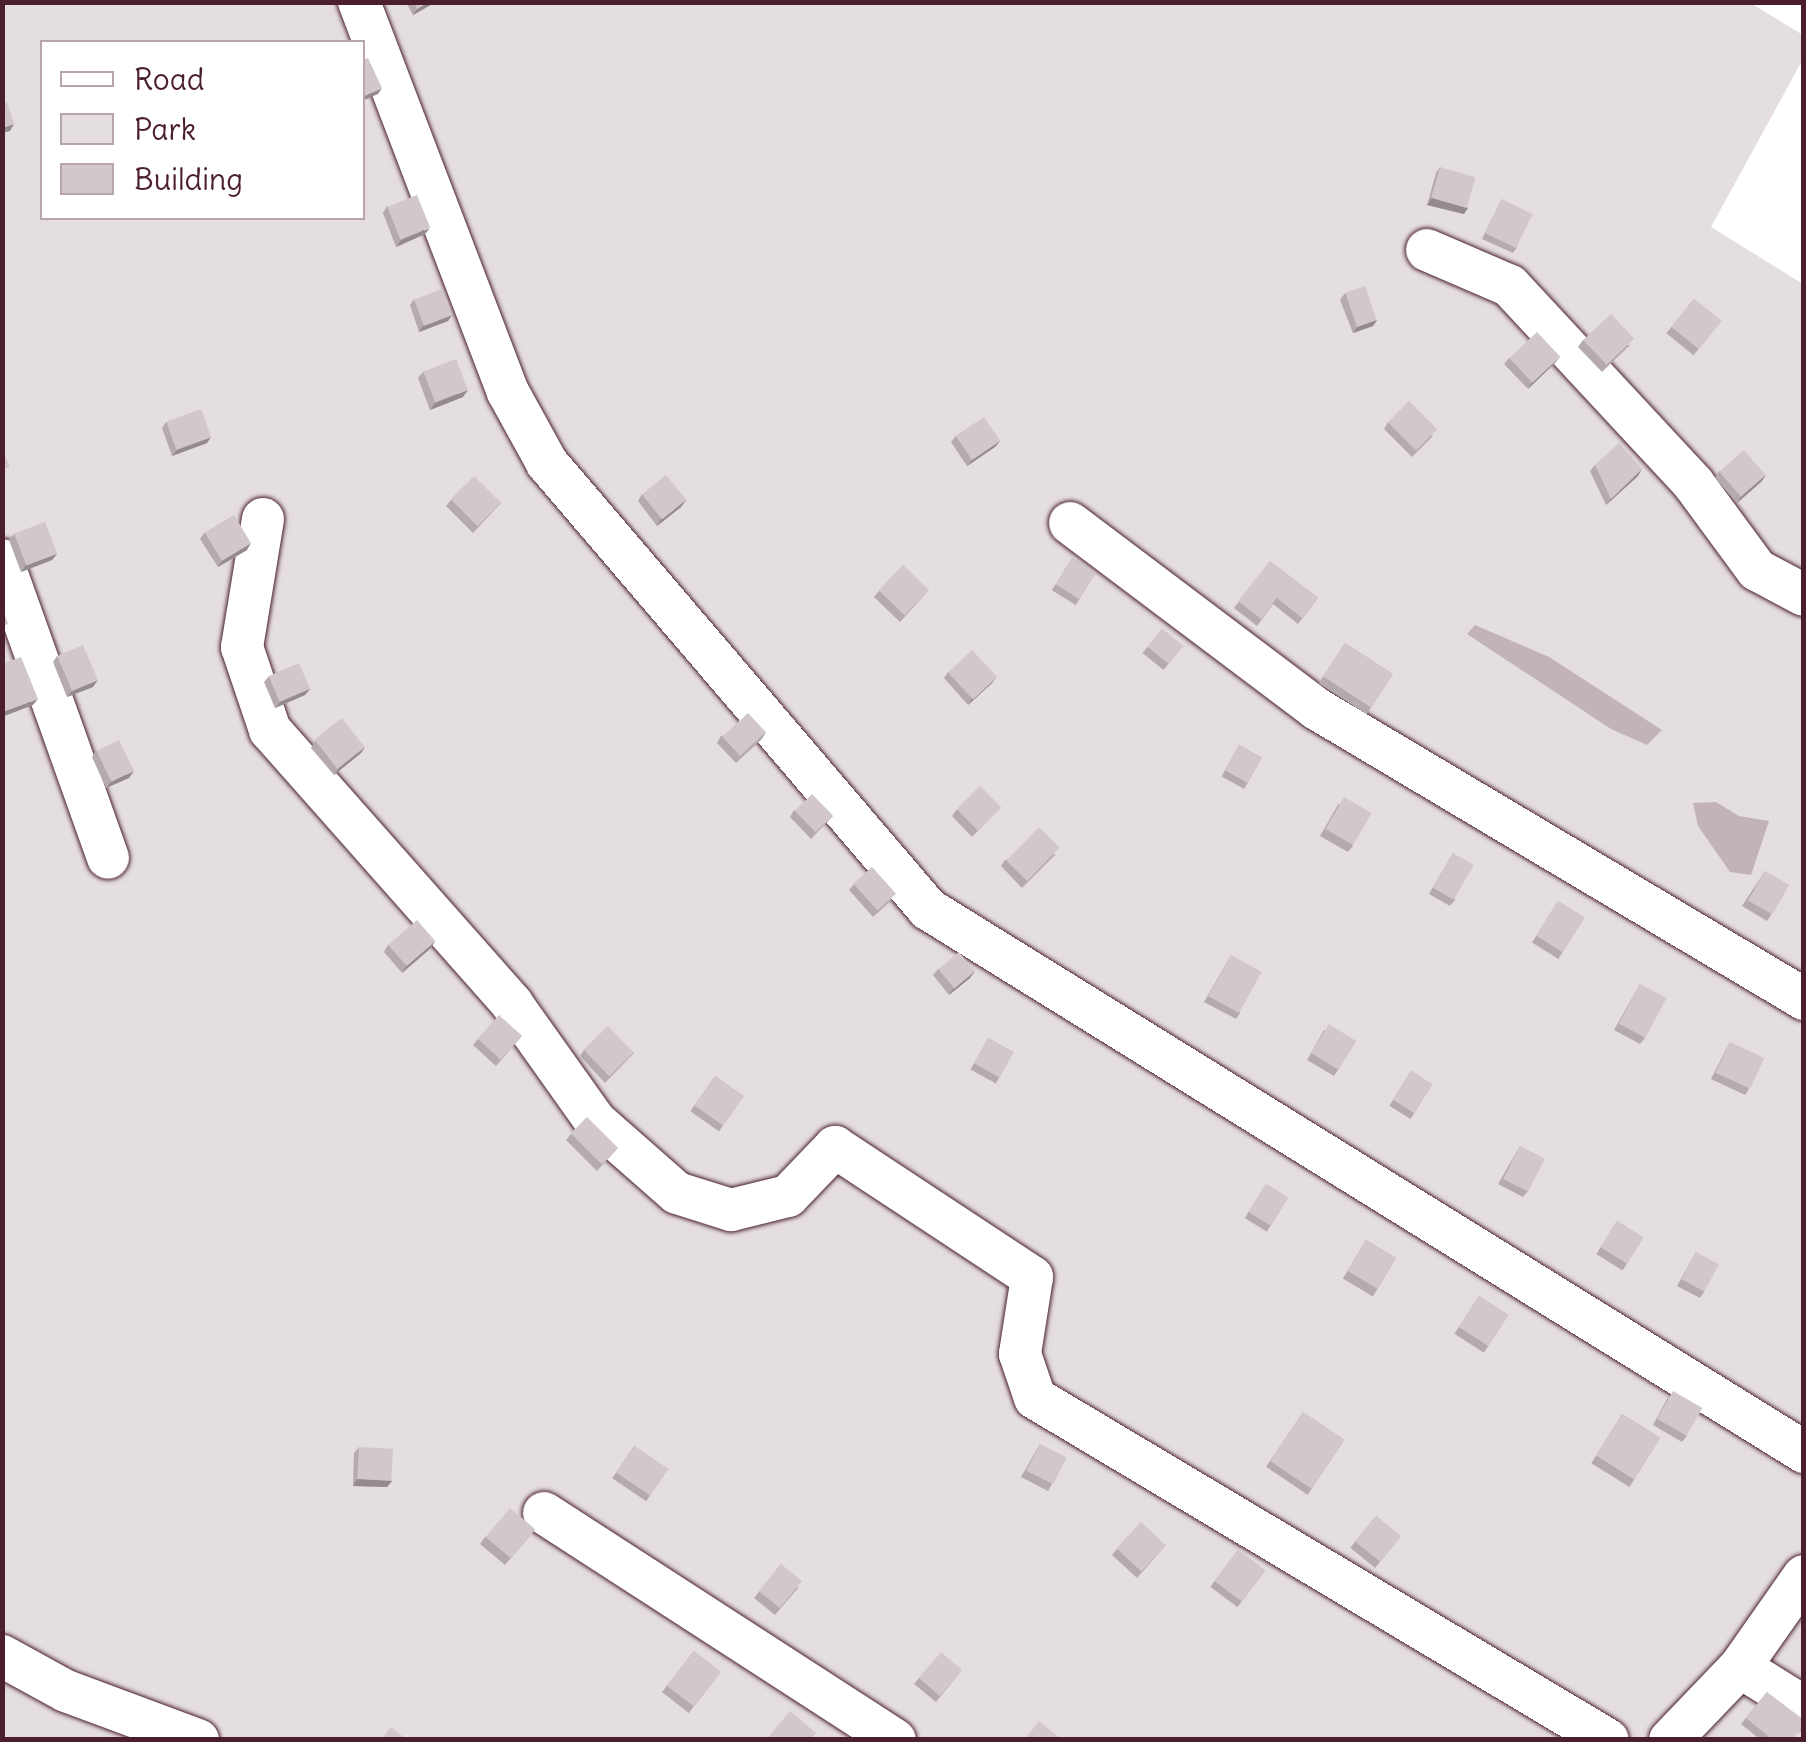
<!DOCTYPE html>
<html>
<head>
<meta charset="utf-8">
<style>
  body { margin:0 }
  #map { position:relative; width:1806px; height:1742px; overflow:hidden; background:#fff; font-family:Delius,sans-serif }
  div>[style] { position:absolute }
  .green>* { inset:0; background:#e5dee0 }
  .water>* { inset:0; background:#c1b3b6 }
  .roads { filter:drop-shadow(0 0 2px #4a1f2b) drop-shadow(0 0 2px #4a1f2b) }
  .minor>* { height:42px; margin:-21px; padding:0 21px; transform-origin:21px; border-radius:21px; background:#fff }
  .wall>* { inset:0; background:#b5abaf; transform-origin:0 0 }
  .shaded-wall>* { inset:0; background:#938b8e }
  .building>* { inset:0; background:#d2c7cb; transform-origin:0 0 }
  span { translate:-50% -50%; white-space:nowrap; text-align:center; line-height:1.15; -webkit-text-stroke:8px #fff; paint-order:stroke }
  .frame { position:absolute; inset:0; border:5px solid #4a1f2b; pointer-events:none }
  .legend { position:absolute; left:40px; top:40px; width:325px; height:180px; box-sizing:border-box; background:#fff; border:2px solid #b7a5aa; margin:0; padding:12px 18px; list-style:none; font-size:30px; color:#4a1f2b }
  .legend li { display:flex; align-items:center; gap:20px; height:50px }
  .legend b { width:50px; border:2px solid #b7a5aa }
</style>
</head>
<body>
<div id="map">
  <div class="green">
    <div style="clip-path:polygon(evenodd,1749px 2px,1803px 35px,1803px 59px,1711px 227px,1803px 284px,1803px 1739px,3px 1740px,3px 3px,1749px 2px,42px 42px,362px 42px,362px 218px,42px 218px,42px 42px)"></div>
  </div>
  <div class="water">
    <div style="clip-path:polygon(1475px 625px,1549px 657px,1662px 730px,1647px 745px,1611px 729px,1467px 634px)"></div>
    <div style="clip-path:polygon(1716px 802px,1739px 816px,1769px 821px,1751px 875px,1730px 872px,1698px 826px,1693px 803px)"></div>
  </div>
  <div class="roads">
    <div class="minor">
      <div style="left:359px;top:2px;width:417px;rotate:69.1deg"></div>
      <div style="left:508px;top:392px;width:81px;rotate:61.2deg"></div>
      <div style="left:547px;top:463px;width:587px;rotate:49.49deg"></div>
      <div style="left:928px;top:909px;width:1031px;rotate:31.79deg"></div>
      <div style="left:1427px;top:250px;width:90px;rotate:23.4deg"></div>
      <div style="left:1510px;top:286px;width:269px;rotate:47.1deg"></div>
      <div style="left:1693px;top:483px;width:108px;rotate:53.7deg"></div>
      <div style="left:1757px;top:570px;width:53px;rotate:28deg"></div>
      <div style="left:263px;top:519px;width:130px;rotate:99.3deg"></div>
      <div style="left:242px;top:647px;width:88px;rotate:71.4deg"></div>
      <div style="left:270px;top:730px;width:366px;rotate:48.5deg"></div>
      <div style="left:512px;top:1004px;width:143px;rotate:54.6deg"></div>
      <div style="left:595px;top:1121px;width:109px;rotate:41.3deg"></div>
      <div style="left:677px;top:1193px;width:57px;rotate:17.5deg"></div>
      <div style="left:731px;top:1210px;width:59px;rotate:-13.8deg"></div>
      <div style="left:788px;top:1196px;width:68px;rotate:-46.2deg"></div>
      <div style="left:835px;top:1147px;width:236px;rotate:33.4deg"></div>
      <div style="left:1032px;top:1277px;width:78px;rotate:98.9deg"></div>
      <div style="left:1020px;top:1354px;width:46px;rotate:71.2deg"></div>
      <div style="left:1035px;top:1398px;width:667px;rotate:30.83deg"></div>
      <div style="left:1070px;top:523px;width:309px;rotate:37deg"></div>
      <div style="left:1317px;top:709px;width:567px;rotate:30.77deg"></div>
      <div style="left:2px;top:560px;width:316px;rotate:70.4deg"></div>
      <div style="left:544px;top:1513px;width:418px;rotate:32.9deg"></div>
      <div style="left:2px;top:1656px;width:73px;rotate:28.7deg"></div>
      <div style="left:66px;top:1691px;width:141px;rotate:20.4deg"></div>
      <div style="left:1740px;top:1667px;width:75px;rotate:32deg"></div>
      <div style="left:1670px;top:1740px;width:101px;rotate:-46.2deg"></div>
      <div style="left:1740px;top:1667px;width:111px;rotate:-54.9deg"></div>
    </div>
  </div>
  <div class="wall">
    <div style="clip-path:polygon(406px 2px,436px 2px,413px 15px)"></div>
    <div style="clip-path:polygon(1440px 167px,1468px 208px,1464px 214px,1427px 205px,1436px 173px)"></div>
    <div style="clip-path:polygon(1502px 199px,1517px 247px,1513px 253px,1482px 239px)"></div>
    <div style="clip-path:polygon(387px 206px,425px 234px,396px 247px,383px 213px)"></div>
    <div style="clip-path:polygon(1345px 293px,1377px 320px,1373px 326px,1353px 333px,1340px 300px)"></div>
    <div style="clip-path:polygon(414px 299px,452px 315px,448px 321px,419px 332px,410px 305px)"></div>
    <div style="left:1694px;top:299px;width:35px;height:44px;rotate:39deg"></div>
    <div style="clip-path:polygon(1583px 340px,1630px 345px,1602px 372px,1578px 347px)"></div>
    <div style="clip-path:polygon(1509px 358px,1555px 363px,1528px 389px,1504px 364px)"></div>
    <div style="clip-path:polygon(423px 372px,463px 397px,430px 410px,418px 378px)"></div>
    <div style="clip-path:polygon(166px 422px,207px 443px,172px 456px,162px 428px)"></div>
    <div style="clip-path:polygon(1388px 422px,1433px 436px,1412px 457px,1384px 429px)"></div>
    <div style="clip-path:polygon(956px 436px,1000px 441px,995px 447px,967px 466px,951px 442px)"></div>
    <div style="clip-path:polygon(1595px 465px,1638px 476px,1606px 505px,1590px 471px)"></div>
    <div style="clip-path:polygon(1719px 471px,1766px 475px,1761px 482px,1737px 503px,1715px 478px)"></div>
    <div style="clip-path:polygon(642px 494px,686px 500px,681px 507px,657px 526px,638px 501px)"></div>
    <div style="clip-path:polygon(451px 500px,501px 503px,473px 533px,446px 506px)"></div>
    <div style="clip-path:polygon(205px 532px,247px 550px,218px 567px,200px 539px)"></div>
    <div style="clip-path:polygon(14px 534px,57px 554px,52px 560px,21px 572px,9px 540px)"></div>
    <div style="left:1072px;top:558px;width:28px;height:38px;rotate:32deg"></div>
    <div style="clip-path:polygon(1270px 561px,1318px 598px,1298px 624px,1273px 604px,1257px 626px,1234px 608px)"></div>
    <div style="clip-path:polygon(929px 590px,900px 622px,874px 597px,879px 591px)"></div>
    <div style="left:1162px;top:629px;width:27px;height:31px;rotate:39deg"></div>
    <div style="left:1345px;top:643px;width:57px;height:48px;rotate:33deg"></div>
    <div style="clip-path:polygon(57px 656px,93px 687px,67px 697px,53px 662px)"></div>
    <div style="clip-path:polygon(948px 672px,992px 683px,968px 705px,944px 678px)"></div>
    <div style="clip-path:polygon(269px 676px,310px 689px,305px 695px,275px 708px,264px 682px)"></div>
    <div style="clip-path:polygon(766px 732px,762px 739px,736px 763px,717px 743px,721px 736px)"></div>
    <div style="clip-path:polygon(315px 741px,365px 747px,361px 753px,334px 775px,311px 748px)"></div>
    <div style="left:1239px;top:745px;width:26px;height:36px;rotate:29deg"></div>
    <div style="clip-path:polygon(96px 750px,129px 778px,106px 788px,92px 757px)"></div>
    <div style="clip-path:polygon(1339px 803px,1353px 846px,1348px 852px,1320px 836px)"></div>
    <div style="clip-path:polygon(1001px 807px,972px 837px,952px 816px,957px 809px)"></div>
    <div style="clip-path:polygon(794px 810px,833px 816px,811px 839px,790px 817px)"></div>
    <div style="clip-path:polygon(1453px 853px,1455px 900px,1450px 906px,1429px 894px)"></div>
    <div style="clip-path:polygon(1056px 854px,1022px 888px,1001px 866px,1005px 860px)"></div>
    <div style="clip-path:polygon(1765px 871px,1771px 915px,1767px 921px,1742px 906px)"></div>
    <div style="clip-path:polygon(854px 884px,892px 900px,873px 917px,849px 890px)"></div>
    <div style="left:1558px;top:901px;width:31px;height:49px;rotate:32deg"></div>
    <div style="clip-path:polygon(435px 941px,431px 948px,402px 973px,384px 952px,388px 945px)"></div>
    <div style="clip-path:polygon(1231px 955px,1240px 1013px,1236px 1019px,1204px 1002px)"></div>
    <div style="clip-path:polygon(938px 969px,975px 971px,970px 978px,949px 995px,933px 975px)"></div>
    <div style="clip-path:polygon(1640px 984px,1645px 1038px,1640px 1044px,1614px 1030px)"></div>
    <div style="clip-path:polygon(1324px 1030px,1356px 1041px,1334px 1076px,1307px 1060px)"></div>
    <div style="clip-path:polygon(522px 1036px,496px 1066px,473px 1045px,478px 1039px)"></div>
    <div style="left:988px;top:1038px;width:29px;height:36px;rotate:29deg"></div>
    <div style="clip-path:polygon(1730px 1042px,1749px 1089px,1745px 1095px,1711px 1079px)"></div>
    <div style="clip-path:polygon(584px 1050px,634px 1053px,605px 1083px,580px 1056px)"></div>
    <div style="left:1411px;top:1071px;width:25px;height:41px;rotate:32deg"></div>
    <div style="left:715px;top:1076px;width:35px;height:43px;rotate:35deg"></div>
    <div style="clip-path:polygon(571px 1134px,618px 1148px,597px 1171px,566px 1140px)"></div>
    <div style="clip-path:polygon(1520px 1146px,1528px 1191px,1523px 1197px,1498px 1184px)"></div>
    <div style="left:1266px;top:1184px;width:26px;height:40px;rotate:32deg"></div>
    <div style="left:1617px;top:1221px;width:31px;height:39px;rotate:32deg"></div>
    <div style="left:1366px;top:1240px;width:35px;height:45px;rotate:31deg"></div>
    <div style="clip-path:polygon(1696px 1252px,1704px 1292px,1700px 1298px,1677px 1286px)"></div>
    <div style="left:1479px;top:1296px;width:35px;height:45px;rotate:33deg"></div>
    <div style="clip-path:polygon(1668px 1397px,1687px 1436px,1682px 1442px,1653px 1425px)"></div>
    <div style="left:1303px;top:1412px;width:50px;height:66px;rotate:34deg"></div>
    <div style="left:1622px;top:1414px;width:45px;height:58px;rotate:32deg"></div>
    <div style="clip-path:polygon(1040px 1444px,1052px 1484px,1048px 1491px,1021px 1477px)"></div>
    <div style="left:634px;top:1446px;width:41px;height:39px;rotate:34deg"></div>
    <div style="clip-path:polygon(359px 1447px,392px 1481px,387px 1487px,353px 1486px,354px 1453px)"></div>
    <div style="left:1376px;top:1516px;width:32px;height:41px;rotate:39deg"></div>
    <div style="clip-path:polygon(530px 1536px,505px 1565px,480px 1544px,485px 1537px)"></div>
    <div style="clip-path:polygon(1166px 1545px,1137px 1578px,1112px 1555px,1117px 1549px)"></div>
    <div style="left:1238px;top:1550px;width:34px;height:46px;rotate:37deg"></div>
    <div style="clip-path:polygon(781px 1564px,798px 1588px,775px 1615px,754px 1598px)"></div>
    <div style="left:694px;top:1651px;width:34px;height:52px;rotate:38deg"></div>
    <div style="clip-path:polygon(962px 1670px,936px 1702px,914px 1684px,919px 1678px)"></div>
    <div style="clip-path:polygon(1767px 1692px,1793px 1740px,1761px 1740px,1741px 1724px)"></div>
  </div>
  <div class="shaded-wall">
    <div style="clip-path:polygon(429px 2px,436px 2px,413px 15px,417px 9px)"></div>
    <div style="clip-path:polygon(382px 88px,378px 94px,362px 101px,362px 97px)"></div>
    <div style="clip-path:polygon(14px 124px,10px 131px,2px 133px,2px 128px)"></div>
    <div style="clip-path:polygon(1432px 198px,1468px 208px,1464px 214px,1427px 205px)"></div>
    <div style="clip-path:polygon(430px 228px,425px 234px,396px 247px,401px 240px)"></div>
    <div style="clip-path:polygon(452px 315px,448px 321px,419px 332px,423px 326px)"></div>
    <div style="clip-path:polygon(1377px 320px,1373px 326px,1353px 333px,1357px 327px)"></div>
    <div style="clip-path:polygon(1560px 357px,1555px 363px,1528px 389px,1532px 382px)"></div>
    <div style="clip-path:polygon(468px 390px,463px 397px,430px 410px,435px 403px)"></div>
    <div style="clip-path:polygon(211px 437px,207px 443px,172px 456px,177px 450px)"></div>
    <div style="clip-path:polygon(1000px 441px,995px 447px,967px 466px,972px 460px)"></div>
    <div style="clip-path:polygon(1642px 469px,1638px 476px,1606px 505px,1611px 499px)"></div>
    <div style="clip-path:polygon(1766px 475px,1761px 482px,1737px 503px,1741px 497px)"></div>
    <div style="clip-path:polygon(686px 500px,681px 507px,657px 526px,661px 519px)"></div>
    <div style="clip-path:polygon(251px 543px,247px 550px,218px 567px,222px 561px)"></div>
    <div style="clip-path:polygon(57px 554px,52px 560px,21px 572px,26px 565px)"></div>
    <div style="clip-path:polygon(997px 677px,992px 683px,968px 705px,972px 698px)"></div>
    <div style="clip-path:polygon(98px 680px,93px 687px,67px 697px,72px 691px)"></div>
    <div style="clip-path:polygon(310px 689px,305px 695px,275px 708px,280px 702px)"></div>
    <div style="clip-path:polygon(38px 699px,33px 705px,2px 717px,2px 712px)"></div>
    <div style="clip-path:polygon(365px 747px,361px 753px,334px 775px,338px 769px)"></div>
    <div style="clip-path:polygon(134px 771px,129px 778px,106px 788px,111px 782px)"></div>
    <div style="clip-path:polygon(435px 941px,431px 948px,402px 973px,406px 966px)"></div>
    <div style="clip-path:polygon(975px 971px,970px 978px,949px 995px,953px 989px)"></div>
    <div style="clip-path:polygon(357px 1479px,392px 1481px,387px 1487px,353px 1486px)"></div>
  </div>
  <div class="building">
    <div style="clip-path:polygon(414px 2px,429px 2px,417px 9px)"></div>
    <div style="clip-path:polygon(368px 58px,382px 88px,362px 97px,362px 60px)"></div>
    <div style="clip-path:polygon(7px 102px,14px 124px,2px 128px,2px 103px)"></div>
    <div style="left:1440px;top:167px;width:37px;height:32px;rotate:16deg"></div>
    <div style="left:417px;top:195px;width:35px;height:32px;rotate:68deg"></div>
    <div style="left:1502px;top:199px;width:34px;height:38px;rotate:26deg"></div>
    <div style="left:1365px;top:286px;width:36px;height:21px;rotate:71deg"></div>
    <div style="left:442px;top:289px;width:28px;height:30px;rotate:69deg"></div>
    <div style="left:1694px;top:299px;width:35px;height:36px;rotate:39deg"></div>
    <div style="left:1611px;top:314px;width:34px;height:38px;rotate:47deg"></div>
    <div style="left:1537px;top:332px;width:34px;height:38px;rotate:47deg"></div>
    <div style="left:456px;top:359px;width:33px;height:35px;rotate:69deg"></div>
    <div style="left:1409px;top:401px;width:40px;height:30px;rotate:45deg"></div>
    <div style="left:201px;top:409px;width:30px;height:37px;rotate:70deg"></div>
    <div style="left:984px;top:417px;width:29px;height:34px;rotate:56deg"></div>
    <div style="clip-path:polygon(1619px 443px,1642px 469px,1611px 499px,1595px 465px)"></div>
    <div style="clip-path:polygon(2px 450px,10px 467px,2px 470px)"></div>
    <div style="left:1744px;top:450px;width:33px;height:33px;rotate:49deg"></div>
    <div style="left:666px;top:475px;width:32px;height:31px;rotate:51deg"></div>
    <div style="left:474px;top:476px;width:38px;height:33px;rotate:45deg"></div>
    <div style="left:234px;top:515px;width:33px;height:34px;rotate:59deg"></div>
    <div style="left:45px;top:522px;width:34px;height:33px;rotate:69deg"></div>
    <div style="left:1072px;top:558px;width:28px;height:31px;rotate:32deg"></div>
    <div style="clip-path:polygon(1270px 561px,1318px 598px,1302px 618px,1277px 598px,1261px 619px,1238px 601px)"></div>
    <div style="left:903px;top:565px;width:36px;height:35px;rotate:44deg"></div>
    <div style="clip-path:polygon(2px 606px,8px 624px,2px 626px)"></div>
    <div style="left:1162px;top:629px;width:27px;height:23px;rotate:39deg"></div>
    <div style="left:1345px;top:643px;width:57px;height:40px;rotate:33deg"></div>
    <div style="left:83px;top:645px;width:38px;height:28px;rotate:67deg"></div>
    <div style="left:972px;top:650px;width:37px;height:33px;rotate:47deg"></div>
    <div style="clip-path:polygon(21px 657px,38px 699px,2px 712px,2px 664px)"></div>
    <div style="left:299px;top:663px;width:28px;height:33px;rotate:67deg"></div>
    <div style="left:748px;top:713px;width:26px;height:35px;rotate:47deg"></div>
    <div style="left:342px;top:718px;width:37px;height:35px;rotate:52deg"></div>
    <div style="left:119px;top:740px;width:34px;height:25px;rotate:64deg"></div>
    <div style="left:1239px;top:745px;width:26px;height:29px;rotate:29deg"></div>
    <div style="left:980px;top:786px;width:30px;height:33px;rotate:45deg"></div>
    <div style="left:812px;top:794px;width:30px;height:24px;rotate:46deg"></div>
    <div style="left:1344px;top:797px;width:32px;height:37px;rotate:30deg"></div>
    <div style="left:1039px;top:827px;width:29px;height:47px;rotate:44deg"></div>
    <div style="left:1453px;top:853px;width:24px;height:40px;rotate:30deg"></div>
    <div style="left:872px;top:867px;width:36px;height:25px;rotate:48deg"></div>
    <div style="left:1765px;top:871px;width:28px;height:34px;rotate:30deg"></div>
    <div style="left:1558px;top:901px;width:31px;height:41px;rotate:32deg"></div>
    <div style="left:417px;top:920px;width:28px;height:38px;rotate:49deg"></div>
    <div style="left:959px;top:952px;width:25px;height:27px;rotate:50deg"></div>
    <div style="left:1231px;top:955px;width:35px;height:47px;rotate:29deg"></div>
    <div style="left:1640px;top:984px;width:30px;height:45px;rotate:28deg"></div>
    <div style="left:499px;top:1015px;width:31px;height:32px;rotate:42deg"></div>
    <div style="left:1329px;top:1024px;width:32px;height:34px;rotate:32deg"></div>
    <div style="left:608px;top:1026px;width:37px;height:34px;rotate:46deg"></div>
    <div style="left:988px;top:1038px;width:29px;height:29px;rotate:29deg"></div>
    <div style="left:1730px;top:1042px;width:38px;height:34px;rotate:25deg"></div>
    <div style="left:1411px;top:1071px;width:25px;height:34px;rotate:32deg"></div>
    <div style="left:715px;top:1076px;width:35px;height:36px;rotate:35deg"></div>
    <div style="left:587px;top:1117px;width:44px;height:23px;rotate:45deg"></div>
    <div style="left:1520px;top:1146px;width:28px;height:37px;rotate:27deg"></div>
    <div style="left:1266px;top:1184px;width:26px;height:33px;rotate:32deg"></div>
    <div style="left:1617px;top:1221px;width:31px;height:31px;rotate:32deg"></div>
    <div style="left:1366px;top:1240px;width:35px;height:36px;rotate:31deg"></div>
    <div style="left:1696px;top:1252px;width:26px;height:31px;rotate:28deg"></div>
    <div style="left:1479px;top:1296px;width:35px;height:37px;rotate:33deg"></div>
    <div style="left:1673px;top:1391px;width:34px;height:32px;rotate:30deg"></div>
    <div style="left:1303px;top:1412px;width:50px;height:59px;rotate:34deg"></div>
    <div style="left:1622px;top:1414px;width:45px;height:49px;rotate:32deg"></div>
    <div style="left:1040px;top:1444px;width:30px;height:30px;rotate:27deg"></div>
    <div style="left:634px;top:1446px;width:41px;height:32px;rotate:34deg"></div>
    <div style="left:359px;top:1447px;width:34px;height:32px;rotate:3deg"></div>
    <div style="left:510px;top:1508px;width:33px;height:38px;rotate:40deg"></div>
    <div style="left:1376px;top:1516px;width:32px;height:33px;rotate:39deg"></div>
    <div style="left:1141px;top:1522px;width:34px;height:36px;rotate:43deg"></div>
    <div style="left:1238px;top:1550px;width:34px;height:39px;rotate:37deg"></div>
    <div style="left:781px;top:1564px;width:27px;height:35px;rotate:39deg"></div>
    <div style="left:694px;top:1651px;width:34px;height:44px;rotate:38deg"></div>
    <div style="left:941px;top:1652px;width:28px;height:34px;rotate:41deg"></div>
    <div style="clip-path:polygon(1767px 1692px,1804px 1720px,1804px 1725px,1792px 1740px,1773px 1740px,1746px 1718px)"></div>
    <div style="clip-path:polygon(790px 1711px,816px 1733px,811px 1740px,766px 1740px)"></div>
    <div style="clip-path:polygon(1039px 1721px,1060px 1738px,1059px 1740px,1024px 1740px)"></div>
    <div style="clip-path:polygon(391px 1727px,407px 1740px,381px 1740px)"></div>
  </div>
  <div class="frame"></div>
  <ul class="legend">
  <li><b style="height:12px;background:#fff"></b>Road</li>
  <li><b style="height:28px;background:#e5dee0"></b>Park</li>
  <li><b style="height:28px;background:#d2c7cb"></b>Building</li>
  </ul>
</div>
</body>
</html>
